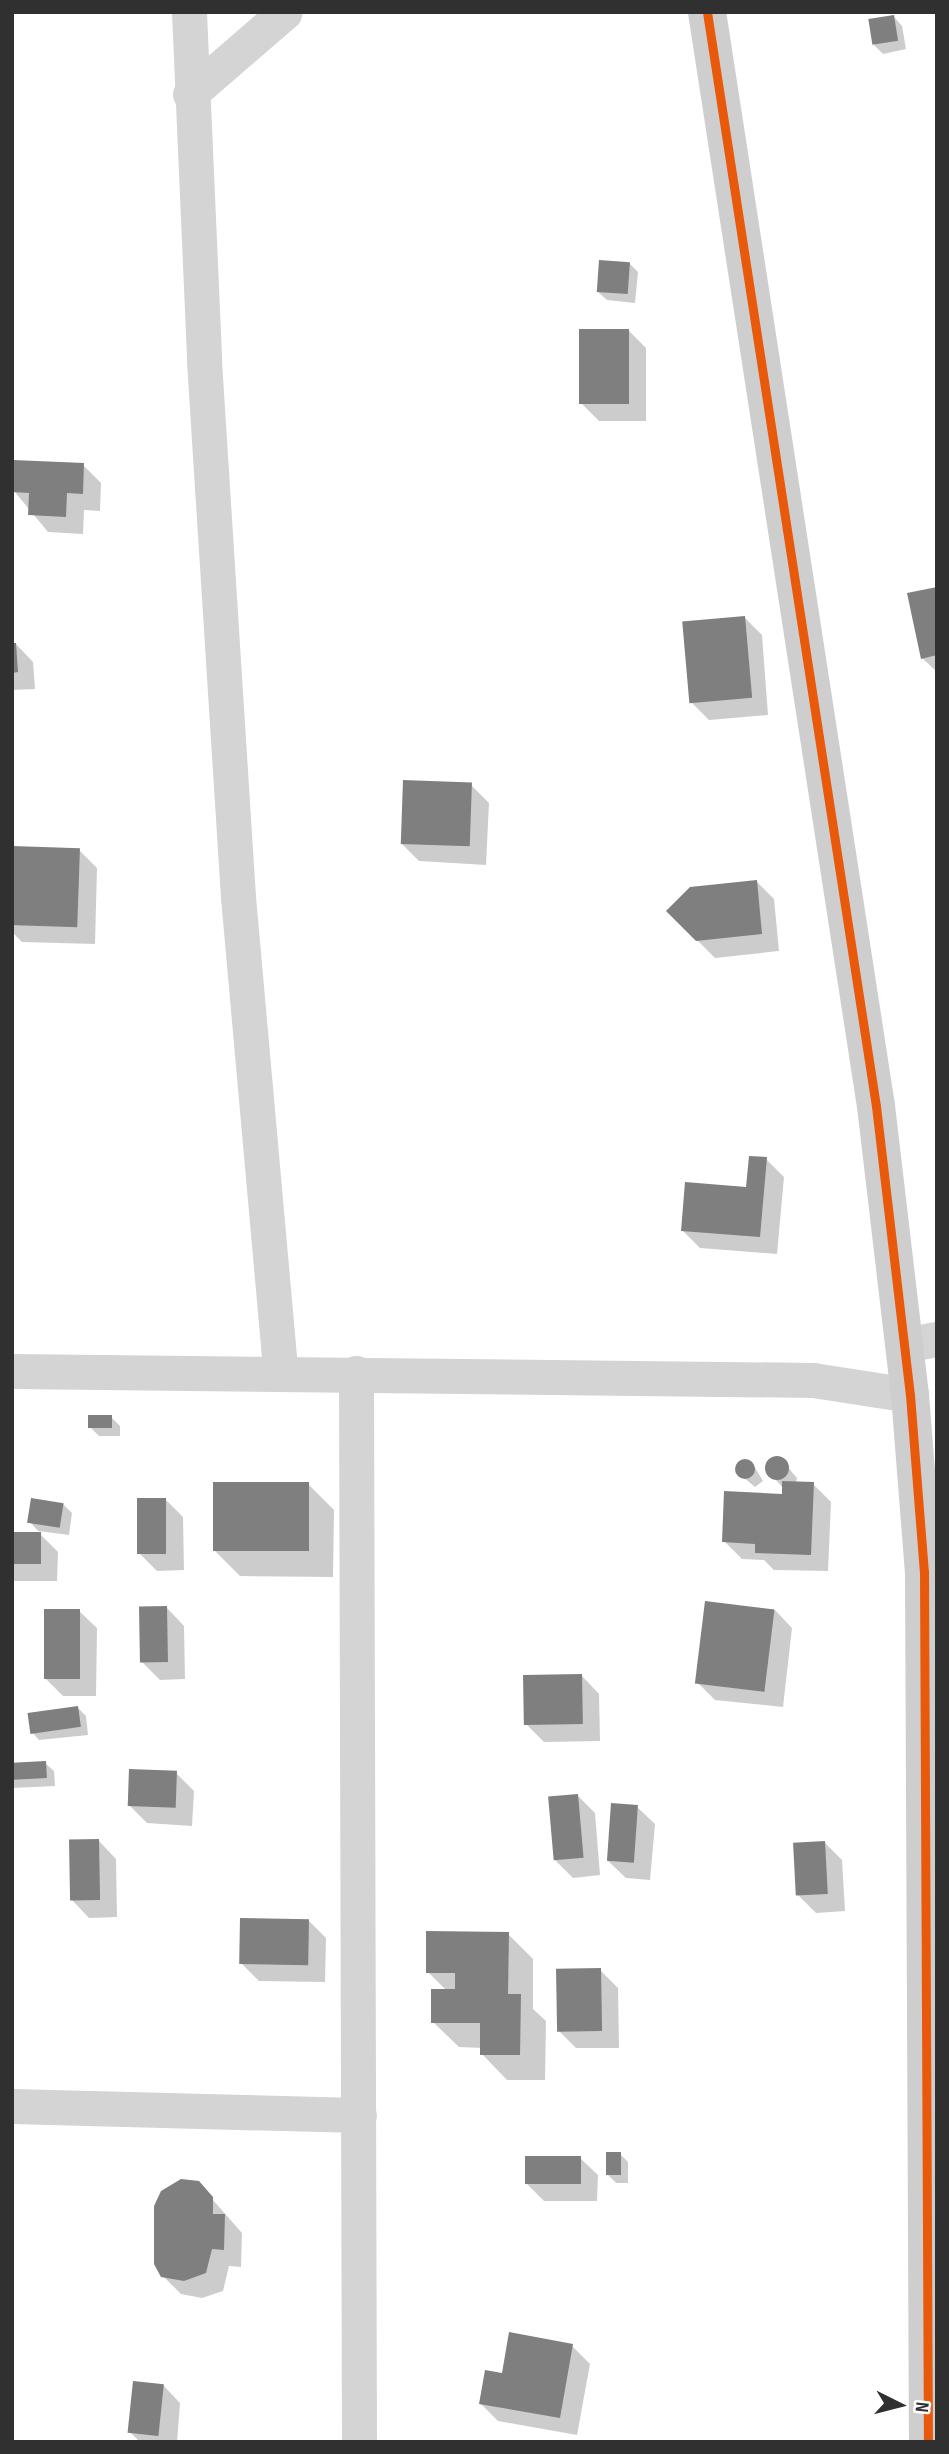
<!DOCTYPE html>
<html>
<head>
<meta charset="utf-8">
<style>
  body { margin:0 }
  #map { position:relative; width:949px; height:2454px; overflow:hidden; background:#fff; font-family:"Sofia Sans Condensed",sans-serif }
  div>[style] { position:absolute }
  .shadow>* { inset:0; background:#0003 }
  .building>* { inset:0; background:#7f7f7f; transform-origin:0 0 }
  .round { border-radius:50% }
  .street>* { height:35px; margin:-17.5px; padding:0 17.5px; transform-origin:17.5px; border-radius:17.5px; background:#d4d4d4 }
  .secondary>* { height:38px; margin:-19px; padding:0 19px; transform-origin:19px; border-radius:19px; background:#cecece }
  .cycleway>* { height:9px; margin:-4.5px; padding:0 4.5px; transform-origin:4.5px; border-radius:4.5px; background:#e8590c }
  span { translate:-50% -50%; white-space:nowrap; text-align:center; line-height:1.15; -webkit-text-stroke:7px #fff; paint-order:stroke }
  .frame { position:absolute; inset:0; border:14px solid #303030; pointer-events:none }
  .north { position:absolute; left:865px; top:2370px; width:70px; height:70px; -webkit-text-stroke:5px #fff; paint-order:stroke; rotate:96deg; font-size:19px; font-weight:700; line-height:28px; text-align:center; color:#303030 }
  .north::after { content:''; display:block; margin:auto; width:24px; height:32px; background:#303030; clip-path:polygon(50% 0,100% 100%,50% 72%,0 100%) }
</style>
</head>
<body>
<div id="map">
  <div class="shadow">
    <div style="clip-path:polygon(894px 17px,902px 26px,906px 49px,883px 54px,874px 45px)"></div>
    <div style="clip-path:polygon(629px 263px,638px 272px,635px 303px,607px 300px,598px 292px)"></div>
    <div style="clip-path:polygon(628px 330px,646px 348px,646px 421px,599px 421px,581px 403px)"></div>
    <div style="clip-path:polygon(83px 465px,101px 483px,100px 511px,84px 510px,83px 534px,48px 532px,14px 491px)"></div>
    <div style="clip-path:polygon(937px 589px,937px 672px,922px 658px)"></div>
    <div style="clip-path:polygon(745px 618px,762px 635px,768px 715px,709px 720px,691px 702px)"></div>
    <div style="clip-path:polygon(16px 644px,33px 662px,35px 689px,12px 690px,12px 645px)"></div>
    <div style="clip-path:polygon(471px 785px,489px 803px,486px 865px,419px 861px,402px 844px)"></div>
    <div style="clip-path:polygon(12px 848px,79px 850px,97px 868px,95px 944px,22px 942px,12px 932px)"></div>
    <div style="clip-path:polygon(756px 881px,774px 899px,779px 951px,715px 958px,668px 911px)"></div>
    <div style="clip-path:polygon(766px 1159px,784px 1177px,777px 1254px,700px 1248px,682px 1230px,748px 1189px)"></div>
    <div style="clip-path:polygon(111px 1417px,120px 1426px,120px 1436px,99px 1436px,90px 1427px)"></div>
    <div style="clip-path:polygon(780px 1458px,797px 1478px,796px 1483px,813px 1484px,831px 1502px,828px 1571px,774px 1570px,764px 1560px,742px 1559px,724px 1541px,784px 1495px,784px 1489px,766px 1469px,767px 1463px)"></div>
    <div style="clip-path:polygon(751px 1461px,763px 1481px,755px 1487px,737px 1472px,740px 1462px)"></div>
    <div style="clip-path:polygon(308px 1484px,334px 1510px,333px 1577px,240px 1576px,215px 1551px)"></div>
    <div style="clip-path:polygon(165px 1499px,183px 1517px,184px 1570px,157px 1571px,140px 1554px)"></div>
    <div style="clip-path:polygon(63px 1504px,72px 1513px,69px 1535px,38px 1531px,30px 1522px)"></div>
    <div style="clip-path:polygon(12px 1534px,40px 1534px,58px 1552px,57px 1581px,12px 1581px)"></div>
    <div style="clip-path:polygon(167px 1608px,184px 1626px,185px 1679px,160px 1680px,142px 1662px)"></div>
    <div style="clip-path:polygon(775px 1610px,792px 1628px,783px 1707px,715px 1700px,697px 1682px)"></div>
    <div style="clip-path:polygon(79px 1611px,97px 1628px,96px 1696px,63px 1696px,45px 1678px)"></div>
    <div style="clip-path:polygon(582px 1676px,599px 1694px,600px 1741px,544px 1742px,526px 1724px)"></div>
    <div style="clip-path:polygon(78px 1708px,86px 1716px,88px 1735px,39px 1740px,31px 1731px)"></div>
    <div style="clip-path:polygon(45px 1763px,54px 1771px,55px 1786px,12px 1788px,12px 1765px)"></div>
    <div style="clip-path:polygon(176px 1773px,194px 1791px,192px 1826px,147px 1823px,129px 1805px)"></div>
    <div style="clip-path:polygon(577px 1795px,595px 1813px,600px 1875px,573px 1878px,555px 1860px)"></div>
    <div style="clip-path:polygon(637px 1807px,655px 1824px,650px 1880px,626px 1878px,608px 1861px)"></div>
    <div style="clip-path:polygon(99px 1841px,116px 1859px,117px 1917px,89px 1918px,72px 1900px)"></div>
    <div style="clip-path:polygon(824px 1842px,842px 1860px,845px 1911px,816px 1913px,798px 1895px)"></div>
    <div style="clip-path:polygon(309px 1921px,326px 1938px,325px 1982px,259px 1981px,241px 1963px)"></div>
    <div style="clip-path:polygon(508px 1934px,533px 1959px,533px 2009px,546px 2021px,545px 2080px,507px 2080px,482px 2054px,482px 2048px,459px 2047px,433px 2022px,447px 1991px,428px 1972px)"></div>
    <div style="clip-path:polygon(600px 1970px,618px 1988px,619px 2048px,576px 2048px,558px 2030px)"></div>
    <div style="clip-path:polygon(620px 2154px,628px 2162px,628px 2183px,616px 2183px,607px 2174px)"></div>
    <div style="clip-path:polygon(580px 2158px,598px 2175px,597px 2201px,544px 2201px,526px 2183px)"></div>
    <div style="clip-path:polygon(198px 2183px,242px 2233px,241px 2267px,229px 2266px,223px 2291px,202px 2298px,181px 2294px,162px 2275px)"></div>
    <div style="clip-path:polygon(572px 2346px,590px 2364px,577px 2435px,498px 2421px,481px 2404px,504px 2375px)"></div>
    <div style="clip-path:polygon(163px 2385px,180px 2403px,177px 2442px,140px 2442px,131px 2433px)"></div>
  </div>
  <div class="building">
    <div style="left:894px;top:15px;width:26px;height:26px;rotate:81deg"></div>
    <div style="left:599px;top:260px;width:31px;height:32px;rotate:4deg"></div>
    <div style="left:579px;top:329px;width:50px;height:75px"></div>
    <div style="clip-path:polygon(13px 460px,84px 463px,83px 494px,67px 493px,66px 517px,28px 515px,29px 493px,12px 492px)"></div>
    <div style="clip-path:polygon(937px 587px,937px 655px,921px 659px,907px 593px)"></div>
    <div style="left:745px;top:616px;width:82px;height:63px;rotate:85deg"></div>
    <div style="clip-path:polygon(12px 643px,16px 643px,18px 672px,12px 673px)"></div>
    <div style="left:403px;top:780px;width:69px;height:64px;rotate:2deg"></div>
    <div style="left:12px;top:846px;width:68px;height:79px;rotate:2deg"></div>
    <div style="clip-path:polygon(757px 880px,762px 934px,696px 941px,666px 911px,690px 887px)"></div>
    <div style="clip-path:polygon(749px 1156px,767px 1157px,760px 1237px,681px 1231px,685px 1182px,746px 1187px)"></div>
    <div style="left:112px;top:1415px;width:13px;height:24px;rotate:90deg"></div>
    <div class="round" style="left:765px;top:1456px;width:24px;height:24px"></div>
    <div class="round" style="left:735px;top:1459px;width:20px;height:20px"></div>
    <div style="clip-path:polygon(782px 1481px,814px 1482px,811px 1555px,755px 1553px,755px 1544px,722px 1542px,724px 1491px,782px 1494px)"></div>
    <div style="left:213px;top:1482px;width:96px;height:69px"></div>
    <div style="left:31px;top:1498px;width:33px;height:25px;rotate:9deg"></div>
    <div style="left:137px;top:1498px;width:29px;height:56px"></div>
    <div style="left:12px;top:1532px;width:29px;height:32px"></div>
    <div style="left:705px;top:1601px;width:70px;height:83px;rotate:7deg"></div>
    <div style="left:167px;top:1606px;width:56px;height:28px;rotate:89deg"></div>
    <div style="left:44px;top:1609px;width:36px;height:70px"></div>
    <div style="left:582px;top:1674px;width:50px;height:59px;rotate:89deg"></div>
    <div style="left:78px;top:1706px;width:21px;height:51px;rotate:82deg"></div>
    <div style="left:46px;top:1761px;width:17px;height:34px;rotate:87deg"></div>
    <div style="left:129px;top:1769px;width:48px;height:37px;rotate:2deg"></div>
    <div style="left:578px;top:1794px;width:64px;height:30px;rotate:85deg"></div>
    <div style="left:611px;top:1803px;width:27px;height:58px;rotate:4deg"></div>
    <div style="left:99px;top:1839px;width:61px;height:30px;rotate:89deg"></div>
    <div style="left:825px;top:1841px;width:53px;height:32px;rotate:87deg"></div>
    <div style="left:240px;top:1918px;width:69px;height:46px;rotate:1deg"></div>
    <div style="clip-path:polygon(426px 1931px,509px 1932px,508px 1994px,521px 1994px,520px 2055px,480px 2055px,480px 2023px,431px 2023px,431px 1989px,455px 1989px,455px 1973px,426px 1973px)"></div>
    <div style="left:601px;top:1968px;width:63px;height:45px;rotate:89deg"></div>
    <div style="left:606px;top:2152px;width:15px;height:23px"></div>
    <div style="left:525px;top:2156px;width:56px;height:28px"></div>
    <div style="clip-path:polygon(181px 2179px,199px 2181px,213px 2197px,213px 2214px,225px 2214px,224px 2250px,212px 2249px,206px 2273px,184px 2281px,161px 2277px,154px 2264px,154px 2206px,161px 2191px)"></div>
    <div style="clip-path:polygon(509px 2332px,573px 2344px,560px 2418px,479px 2404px,485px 2370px,502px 2373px)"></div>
    <div style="left:133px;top:2381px;width:31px;height:52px;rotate:6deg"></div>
  </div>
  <div class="street">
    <div style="left:189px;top:12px;width:349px;rotate:87.5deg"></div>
    <div style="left:204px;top:361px;width:537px;rotate:86.37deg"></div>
    <div style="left:238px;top:897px;width:477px;rotate:84.9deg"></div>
    <div style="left:190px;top:94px;width:125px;rotate:-40.8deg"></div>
    <div style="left:905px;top:1345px;width:33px;rotate:-11deg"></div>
    <div style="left:12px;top:1371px;width:801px;rotate:0.64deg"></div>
    <div style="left:813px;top:1380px;width:98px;rotate:8.8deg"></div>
    <div style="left:356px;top:1373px;width:1069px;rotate:89.84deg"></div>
    <div style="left:12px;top:2106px;width:347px;rotate:1.5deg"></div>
  </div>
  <div class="secondary">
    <div style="left:707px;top:12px;width:1107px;rotate:81.22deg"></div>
    <div style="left:876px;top:1106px;width:291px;rotate:83.3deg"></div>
    <div style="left:910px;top:1395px;width:178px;rotate:85.5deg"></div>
    <div style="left:924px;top:1572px;width:870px;rotate:89.74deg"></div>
  </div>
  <div class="cycleway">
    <div style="left:707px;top:12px;width:1107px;rotate:81.22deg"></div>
    <div style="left:876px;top:1106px;width:291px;rotate:83.3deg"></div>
    <div style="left:910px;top:1395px;width:178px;rotate:85.5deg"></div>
    <div style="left:924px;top:1572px;width:870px;rotate:89.74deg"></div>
  </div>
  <div class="frame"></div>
  <div class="north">N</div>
</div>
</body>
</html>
